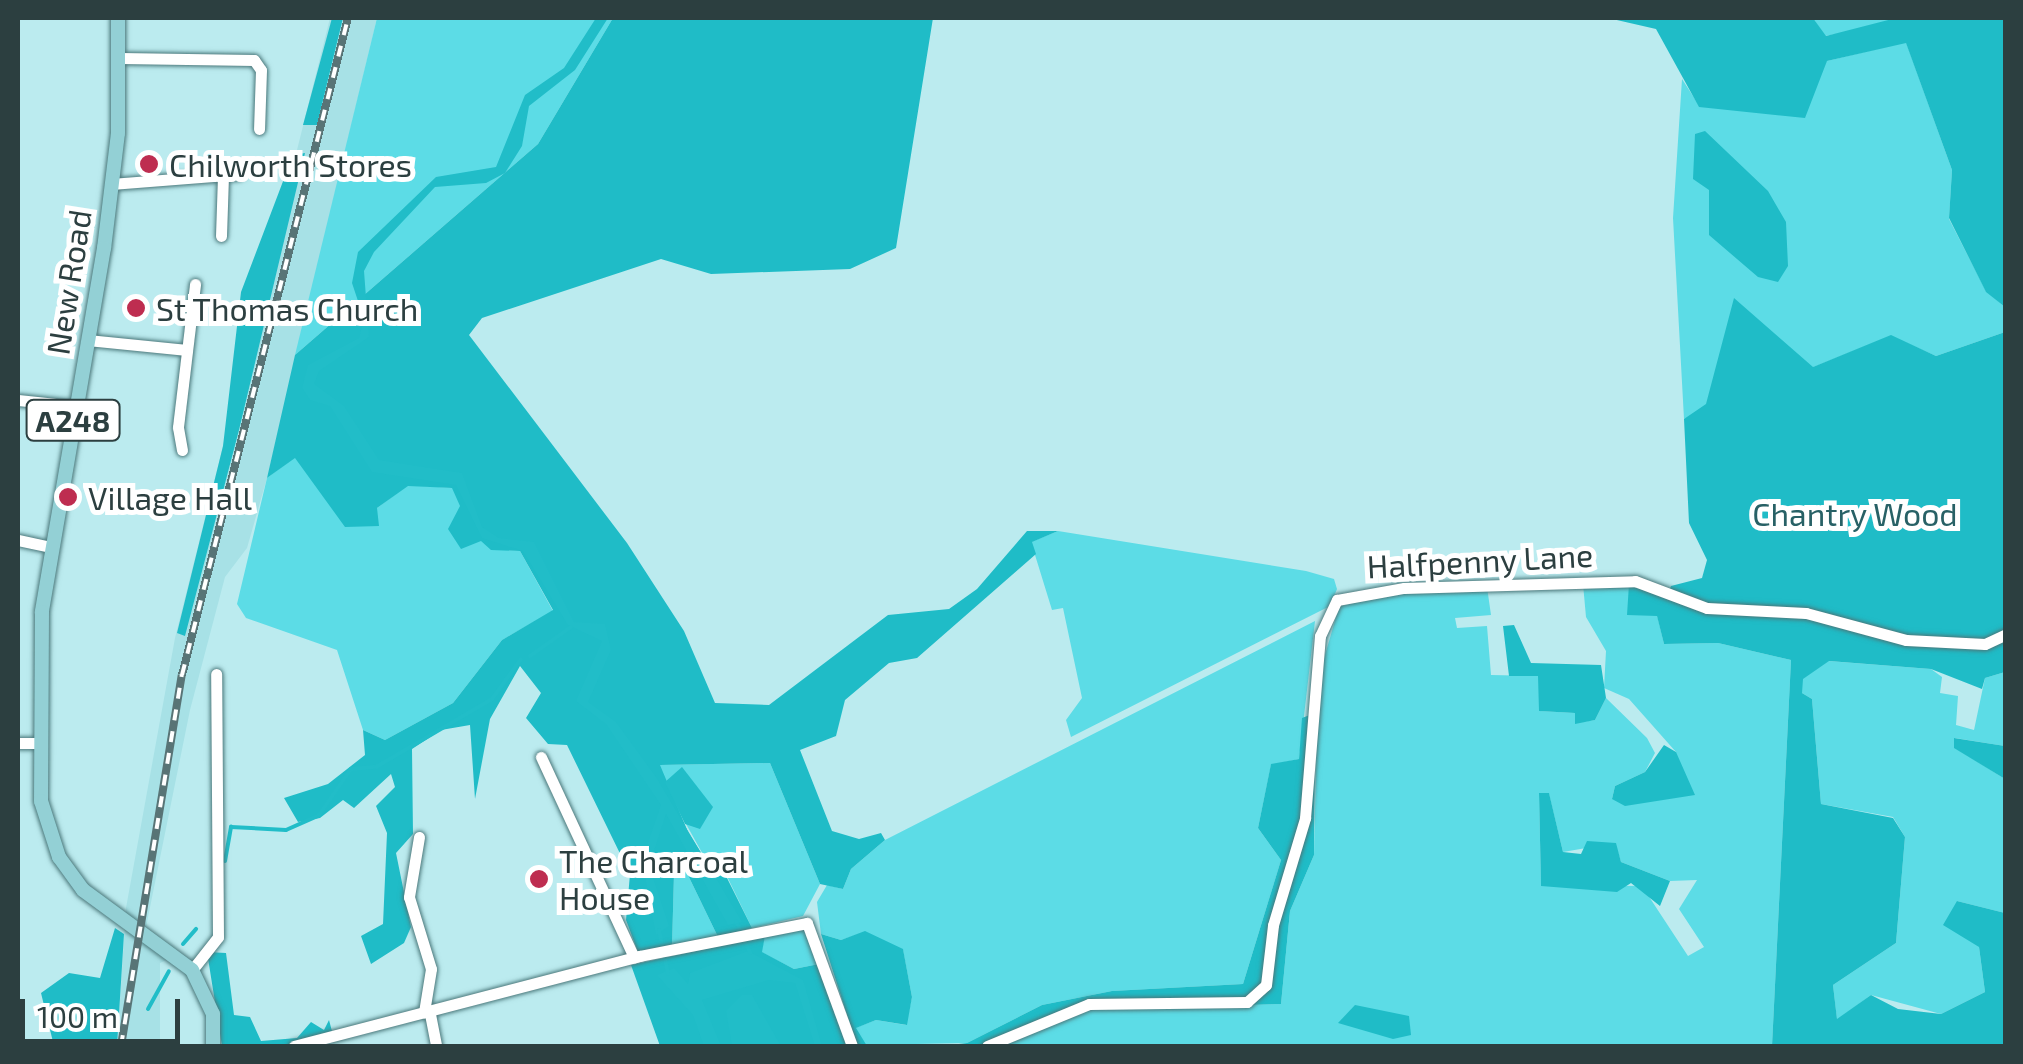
<!DOCTYPE html>
<html>
<head>
<meta charset="utf-8">
<style>
  body { margin:0 }
  #map { position:relative; width:2023px; height:1064px; overflow:hidden; background:#bbebef; font-family:"Exo 2",sans-serif }
  div>[style] { position:absolute }
  .built>* { inset:0; background:#a7e1e6 }
  .green>* { inset:0; background:#5cdce6 }
  .forest>* { inset:0; background:#1fbcc7 }
  .water>* { inset:0; background:#21bdc8 }
  .stream>* { height:4px; margin:-2px; padding:0 2px; transform-origin:2px; border-radius:2px; background:#21bdc8 }
  .roads { filter:drop-shadow(0 0 2px #4b787b) drop-shadow(0 0 2px #4b787b) }
  .minor>* { height:11px; margin:-5.5px; padding:0 5.5px; transform-origin:5.5px; border-radius:5.5px; background:#fff }
  .major>* { height:14px; margin:-7px; padding:0 7px; transform-origin:7px; border-radius:7px; background:#93d0d5 }
  .rail>* { height:8px; margin-top:-4px; transform-origin:0; background:repeating-linear-gradient(90deg,#fff 0 11px,#587476 0 22px); box-sizing:border-box; border-block:2px solid #587476 }
  .dots>* { width:28px; height:28px; translate:-50% -50%; box-sizing:border-box; border:5px solid #fff; border-radius:50% }
  span { translate:-50% -50%; white-space:nowrap; text-align:center; line-height:1.15; -webkit-text-stroke:10px #fff; paint-order:stroke }
  .shield-label span { padding:2px 8px; background:#fff; border:2px solid; border-radius:8px; -webkit-text-stroke-width:0 }
  .shield-label { font-size:30px; color:#2c3f40; font-weight:700 }
  .poi-label { font-size:32px; color:#2c3f40 }
  .left { translate:0 -50%; text-align:left }
  .street-label { font-size:32px; color:#2c3f40 }
  .park-label { font-size:32px; color:#286166 }
  .frame { position:absolute; inset:0; border:20px solid #2c3f40; pointer-events:none }
  .scale { position:absolute; left:20px; top:999px; width:160px; height:45px; box-sizing:border-box; border:5px solid #2c3f40; border-top:0; padding-left:12px; font-size:30px; line-height:35px; white-space:nowrap; color:#2c3f40; -webkit-text-stroke:8px #fff; paint-order:stroke }
</style>
</head>
<body>
<div id="map">
  <div class="built">
    <div style="clip-path:polygon(330px 18px,377px 18px,267px 478px,247px 548px,225px 577px,190px 710px,145px 932px,171px 958px,160px 963px,160px 1046px,117px 1046px,126px 908px,175px 638px)"></div>
  </div>
  <div class="green">
    <div style="clip-path:polygon(377px 18px,613px 18px,538px 144px,295px 355px)"></div>
    <div style="clip-path:polygon(1813px 18px,1896px 18px,1898px 23px,1825px 36px)"></div>
    <div style="clip-path:polygon(1906px 42px,1952px 170px,1949px 219px,1986px 291px,2005px 307px,2005px 332px,1936px 356px,1891px 336px,1684px 419px,1673px 218px,1682px 79px,1700px 107px,1827px 61px)"></div>
    <div style="clip-path:polygon(295px 457px,377px 508px,408px 485px,453px 488px,491px 549px,520px 551px,553px 611px,502px 640px,453px 703px,385px 740px,363px 730px,337px 650px,246px 618px,237px 604px,267px 478px)"></div>
    <div style="clip-path:polygon(1058px 531px,1306px 571px,1334px 579px,1337px 589px,1330px 606px,1071px 737px,1066px 720px,1082px 698px,1063px 608px,1052px 610px,1031px 542px)"></div>
    <div style="clip-path:polygon(evenodd,1583px 584px,1629px 584px,1657px 615px,1664px 644px,1718px 643px,1791px 660px,1772px 1046px,1000px 1046px,1089px 1010px,1281px 1004px,1290px 911px,1314px 855px,1318px 679px,1339px 607px,1387px 593px,1487px 587px,1491px 615px,1455px 618px,1457px 628px,1487px 626px,1491px 675px,1539px 676px,1540px 711px,1575px 713px,1575px 723px,1595px 720px,1606px 698px,1647px 738px,1655px 753px,1645px 772px,1615px 786px,1612px 799px,1676px 752px,1629px 699px,1604px 688px,1606px 651px,1586px 617px,1583px 584px,1539px 794px,1549px 794px,1563px 852px,1615px 843px,1621px 862px,1670px 881px,1697px 880px,1679px 909px,1704px 947px,1688px 956px,1642px 886px,1541px 885px,1539px 794px)"></div>
    <div style="clip-path:polygon(1315px 621px,1299px 759px,1271px 765px,1258px 828px,1281px 860px,1243px 984px,1112px 991px,1042px 1005px,967px 1043px,864px 1045px,855px 1028px,876px 1020px,906px 1025px,912px 997px,903px 950px,865px 932px,841px 940px,821px 934px,817px 902px,827px 885px,843px 889px,851px 869px,885px 840px)"></div>
    <div style="clip-path:polygon(1828px 661px,1931px 669px,1942px 677px,1940px 693px,1958px 696px,1956px 725px,1974px 730px,1985px 678px,2005px 672px,2005px 746px,1955px 738px,1954px 747px,2005px 779px,2005px 913px,1957px 901px,1979px 947px,1985px 992px,1941px 1014px,1871px 995px,1837px 1020px,1833px 985px,1896px 943px,1905px 837px,1893px 817px,1821px 804px,1812px 699px,1802px 693px,1802px 679px)"></div>
    <div style="clip-path:polygon(770px 763px,820px 884px,803px 916px,752px 928px,722px 866px,710px 867px,657px 772px,659px 765px)"></div>
    <div style="clip-path:polygon(686px 871px,718px 937px,672px 947px,674px 874px)"></div>
    <div style="clip-path:polygon(803px 929px,819px 964px,794px 969px,761px 952px,765px 936px)"></div>
  </div>
  <div class="forest">
    <div style="clip-path:polygon(332px 18px,343px 18px,317px 125px,303px 125px)"></div>
    <div style="clip-path:polygon(613px 18px,933px 18px,896px 248px,850px 269px,711px 274px,661px 259px,482px 318px,469px 335px,627px 543px,684px 631px,715px 703px,769px 705px,888px 615px,949px 609px,977px 589px,1027px 531px,1058px 531px,1032px 542px,1036px 554px,917px 658px,889px 663px,845px 700px,836px 736px,800px 750px,832px 831px,859px 839px,881px 833px,885px 840px,851px 869px,843px 889px,820px 884px,770px 763px,660px 765px,688px 832px,710px 867px,721px 866px,752px 928px,718px 937px,686px 871px,674px 874px,672px 947px,638px 952px,626px 920px,630px 874px,567px 745px,548px 744px,526px 718px,541px 693px,520px 666px,490px 719px,475px 799px,470px 725px,441px 730px,412px 749px,413px 834px,396px 853px,411px 927px,404px 943px,371px 964px,361px 936px,383px 924px,387px 833px,376px 806px,395px 787px,391px 774px,354px 808px,343px 800px,320px 818px,298px 822px,284px 798px,328px 784px,365px 755px,363px 730px,385px 740px,453px 703px,502px 640px,553px 610px,520px 551px,491px 550px,481px 541px,461px 549px,448px 529px,460px 506px,452px 488px,408px 486px,377px 508px,379px 526px,345px 527px,295px 458px,267px 478px,295px 355px,538px 144px)"></div>
    <div style="clip-path:polygon(1608px 18px,1813px 18px,1826px 36px,1896px 18px,2005px 18px,2005px 307px,1986px 292px,1949px 218px,1952px 170px,1906px 43px,1827px 61px,1805px 118px,1699px 107px,1656px 29px)"></div>
    <div style="clip-path:polygon(1705px 131px,1768px 191px,1786px 222px,1788px 266px,1778px 282px,1758px 277px,1709px 235px,1709px 190px,1693px 179px,1695px 134px)"></div>
    <div style="clip-path:polygon(305px 153px,239px 430px,185px 636px,177px 633px,223px 446px,241px 292px,293px 155px)"></div>
    <div style="clip-path:polygon(1734px 298px,1813px 367px,1891px 335px,1936px 356px,2005px 332px,2005px 672px,1985px 678px,1982px 689px,1931px 669px,1829px 661px,1803px 679px,1802px 693px,1812px 699px,1821px 804px,1893px 818px,1905px 837px,1896px 943px,1833px 985px,1837px 1019px,1871px 995px,1898px 1009px,1941px 1014px,1985px 992px,1979px 947px,1943px 925px,1957px 901px,2005px 913px,2005px 1046px,1772px 1046px,1791px 660px,1718px 643px,1664px 644px,1657px 616px,1627px 615px,1629px 584px,1667px 597px,1671px 586px,1702px 578px,1707px 560px,1689px 523px,1684px 419px,1706px 404px)"></div>
    <div style="clip-path:polygon(1514px 625px,1531px 663px,1601px 665px,1606px 698px,1595px 720px,1575px 724px,1575px 713px,1539px 711px,1538px 676px,1509px 676px,1503px 626px)"></div>
    <div style="clip-path:polygon(1315px 713px,1314px 855px,1290px 911px,1281px 1004px,1089px 1010px,999px 1046px,942px 1046px,967px 1043px,1042px 1005px,1112px 991px,1243px 984px,1281px 860px,1258px 828px,1271px 764px,1299px 759px,1302px 718px)"></div>
    <div style="clip-path:polygon(1954px 738px,2005px 746px,2005px 779px,1954px 748px)"></div>
    <div style="clip-path:polygon(1664px 745px,1676px 752px,1695px 795px,1625px 806px,1612px 799px,1615px 786px,1645px 772px)"></div>
    <div style="clip-path:polygon(1539px 793px,1549px 793px,1563px 852px,1581px 854px,1587px 841px,1616px 843px,1621px 862px,1670px 881px,1660px 906px,1631px 883px,1617px 892px,1541px 886px)"></div>
    <div style="clip-path:polygon(115px 928px,124px 934px,117px 1046px,54px 1046px,41px 993px,69px 973px,100px 978px)"></div>
    <div style="clip-path:polygon(865px 931px,903px 949px,912px 997px,907px 1025px,876px 1020px,856px 1028px,867px 1046px,857px 1046px,821px 934px,841px 940px)"></div>
    <div style="clip-path:polygon(765px 936px,762px 952px,794px 969px,819px 964px,849px 1046px,660px 1046px,631px 965px)"></div>
    <div style="clip-path:polygon(207px 952px,226px 953px,234px 1015px,250px 1017px,261px 1041px,297px 1038px,311px 1022px,324px 1030px,329px 1020px,333px 1035px,303px 1046px,222px 1046px)"></div>
    <div style="clip-path:polygon(1355px 1005px,1409px 1016px,1411px 1035px,1393px 1039px,1338px 1023px)"></div>
  </div>
  <div class="water">
    <div style="clip-path:polygon(596px 18px,608px 18px,575px 70px,529px 106px,522px 146px,505px 173px,486px 183px,435px 187px,374px 252px,364px 271px,369px 337px,319px 371px,314px 384px,344px 406px,379px 460px,462px 473px,482px 527px,499px 538px,534px 542px,574px 622px,605px 624px,611px 650px,588px 702px,616px 722px,656px 777px,742px 922px,728px 925px,666px 814px,649px 866px,669px 926px,656px 935px,642px 860px,661px 805px,606px 724px,576px 701px,602px 641px,568px 625px,523px 551px,482px 538px,456px 485px,372px 472px,330px 406px,310px 400px,302px 388px,308px 365px,359px 338px,364px 319px,352px 283px,358px 252px,436px 177px,496px 167px,525px 95px,564px 68px)"></div>
    <div style="clip-path:polygon(682px 767px,713px 807px,700px 829px,685px 824px,665px 782px)"></div>
    <div style="clip-path:polygon(748px 951px,803px 980px,822px 1046px,815px 1046px,795px 983px,769px 980px,702px 1000px,721px 1046px,704px 1046px,693px 1015px,657px 975px,674px 968px,688px 984px,690px 973px)"></div>
    <div style="clip-path:polygon(742px 995px,752px 995px,781px 1046px,732px 1046px,726px 1011px)"></div>
  </div>
  <div class="stream">
    <div style="left:530px;top:656px;width:50px;rotate:-35.3deg"></div>
    <div style="left:225px;top:861px;width:35px;rotate:-80deg"></div>
    <div style="left:231px;top:827px;width:55px;rotate:3.1deg"></div>
    <div style="left:286px;top:830px;width:36px;rotate:-24deg"></div>
    <div style="left:319px;top:815px;width:56px;rotate:-55.2deg"></div>
    <div style="left:351px;top:769px;width:25px;rotate:-5deg"></div>
    <div style="left:376px;top:767px;width:134px;rotate:-30.4deg"></div>
    <div style="left:492px;top:699px;width:49px;rotate:-54.1deg"></div>
    <div style="left:736px;top:921px;width:35px;rotate:66deg"></div>
    <div style="left:659px;top:930px;width:45px;rotate:78.4deg"></div>
    <div style="left:183px;top:944px;width:20px;rotate:-49deg"></div>
    <div style="left:148px;top:1009px;width:43px;rotate:-61.1deg"></div>
  </div>
  <div class="roads">
    <div class="minor">
      <div style="left:120px;top:58px;width:134px;rotate:0.9deg"></div>
      <div style="left:254px;top:60px;width:12px;rotate:55deg"></div>
      <div style="left:261px;top:70px;width:59px;rotate:91.9deg"></div>
      <div style="left:111px;top:184px;width:128px;rotate:-4.5deg"></div>
      <div style="left:221px;top:236px;width:60px;rotate:-88.1deg"></div>
      <div style="left:88px;top:340px;width:99px;rotate:5.8deg"></div>
      <div style="left:18px;top:400px;width:57px;rotate:6deg"></div>
      <div style="left:182px;top:450px;width:23px;rotate:-100deg"></div>
      <div style="left:178px;top:427px;width:144px;rotate:-83.2deg"></div>
      <div style="left:18px;top:540px;width:34px;rotate:12deg"></div>
      <div style="left:18px;top:743px;width:19px"></div>
      <div style="left:541px;top:757px;width:221px;rotate:65.1deg"></div>
      <div style="left:419px;top:837px;width:61px;rotate:99.5deg"></div>
      <div style="left:409px;top:897px;width:75px;rotate:73deg"></div>
      <div style="left:431px;top:969px;width:44px;rotate:99.2deg"></div>
      <div style="left:192px;top:970px;width:42px;rotate:-51.8deg"></div>
      <div style="left:218px;top:937px;width:263px;rotate:-90.4deg"></div>
      <div style="left:430px;top:1014px;width:33px;rotate:79deg"></div>
      <div style="left:294px;top:1046px;width:357px;rotate:-14.6deg"></div>
      <div style="left:639px;top:956px;width:171px;rotate:-11.1deg"></div>
      <div style="left:807px;top:923px;width:131px;rotate:69.9deg"></div>
      <div style="left:987px;top:1046px;width:110px;rotate:-22.4deg"></div>
      <div style="left:1089px;top:1004px;width:158px;rotate:-0.7deg"></div>
      <div style="left:1247px;top:1002px;width:25px;rotate:-42deg"></div>
      <div style="left:1266px;top:985px;width:60px;rotate:-83.3deg"></div>
      <div style="left:1273px;top:925px;width:112px;rotate:-73.3deg"></div>
      <div style="left:1305px;top:818px;width:183px;rotate:-85.3deg"></div>
      <div style="left:1320px;top:636px;width:40px;rotate:-65deg"></div>
      <div style="left:1337px;top:600px;width:68px;rotate:-10.2deg"></div>
      <div style="left:1404px;top:588px;width:231px;rotate:-1.7deg"></div>
      <div style="left:1635px;top:581px;width:77px;rotate:20.6deg"></div>
      <div style="left:1707px;top:608px;width:99px;rotate:2.9deg"></div>
      <div style="left:1806px;top:613px;width:104px;rotate:15.1deg"></div>
      <div style="left:1906px;top:640px;width:79px;rotate:2.9deg"></div>
      <div style="left:1985px;top:644px;width:23px;rotate:-25deg"></div>
    </div>
    <div class="major">
      <div style="left:118px;top:18px;width:115px;rotate:90deg"></div>
      <div style="left:118px;top:133px;width:116px;rotate:96.9deg"></div>
      <div style="left:104px;top:248px;width:369px;rotate:99.7deg"></div>
      <div style="left:42px;top:612px;width:189px;rotate:90.3deg"></div>
      <div style="left:41px;top:801px;width:59px;rotate:72.2deg"></div>
      <div style="left:59px;top:857px;width:41px;rotate:54deg"></div>
      <div style="left:83px;top:890px;width:135px;rotate:36.3deg"></div>
      <div style="left:192px;top:970px;width:49px;rotate:64.5deg"></div>
      <div style="left:213px;top:1014px;width:32px;rotate:90deg"></div>
    </div>
  </div>
  <div class="rail">
    <div style="left:121px;top:1046px;width:376px;rotate:-80.7deg"></div>
    <div style="left:182px;top:675px;width:678px;rotate:-75.82deg"></div>
  </div>
  <div class="dots">
    <div style="left:149px;top:164px;background:#be2d50"></div>
    <div style="left:136px;top:308px;background:#be2d50"></div>
    <div style="left:68px;top:497px;background:#be2d50"></div>
    <div style="left:539px;top:879px;background:#be2d50"></div>
  </div>
  <div class="shield-label">
    <span style="left:73px;top:420px">A248</span>
  </div>
  <div class="poi-label">
    <span class="left" style="left:169px;top:164px">Chilworth Stores</span>
    <span class="left" style="left:156px;top:308px">St Thomas Church</span>
    <span class="left" style="left:88px;top:497px">Village Hall</span>
    <span class="left" style="left:559px;top:879px">The Charcoal<br>House</span>
  </div>
  <div class="street-label">
    <span style="left:68px;top:282px;rotate:-81deg">New Road</span>
    <span style="left:1480px;top:560px;rotate:-3deg">Halfpenny Lane</span>
  </div>
  <div class="park-label">
    <span style="left:1855px;top:513px">Chantry Wood</span>
  </div>
  <div class="frame"></div>
  <div class="scale">100 m</div>
</div>
</body>
</html>
